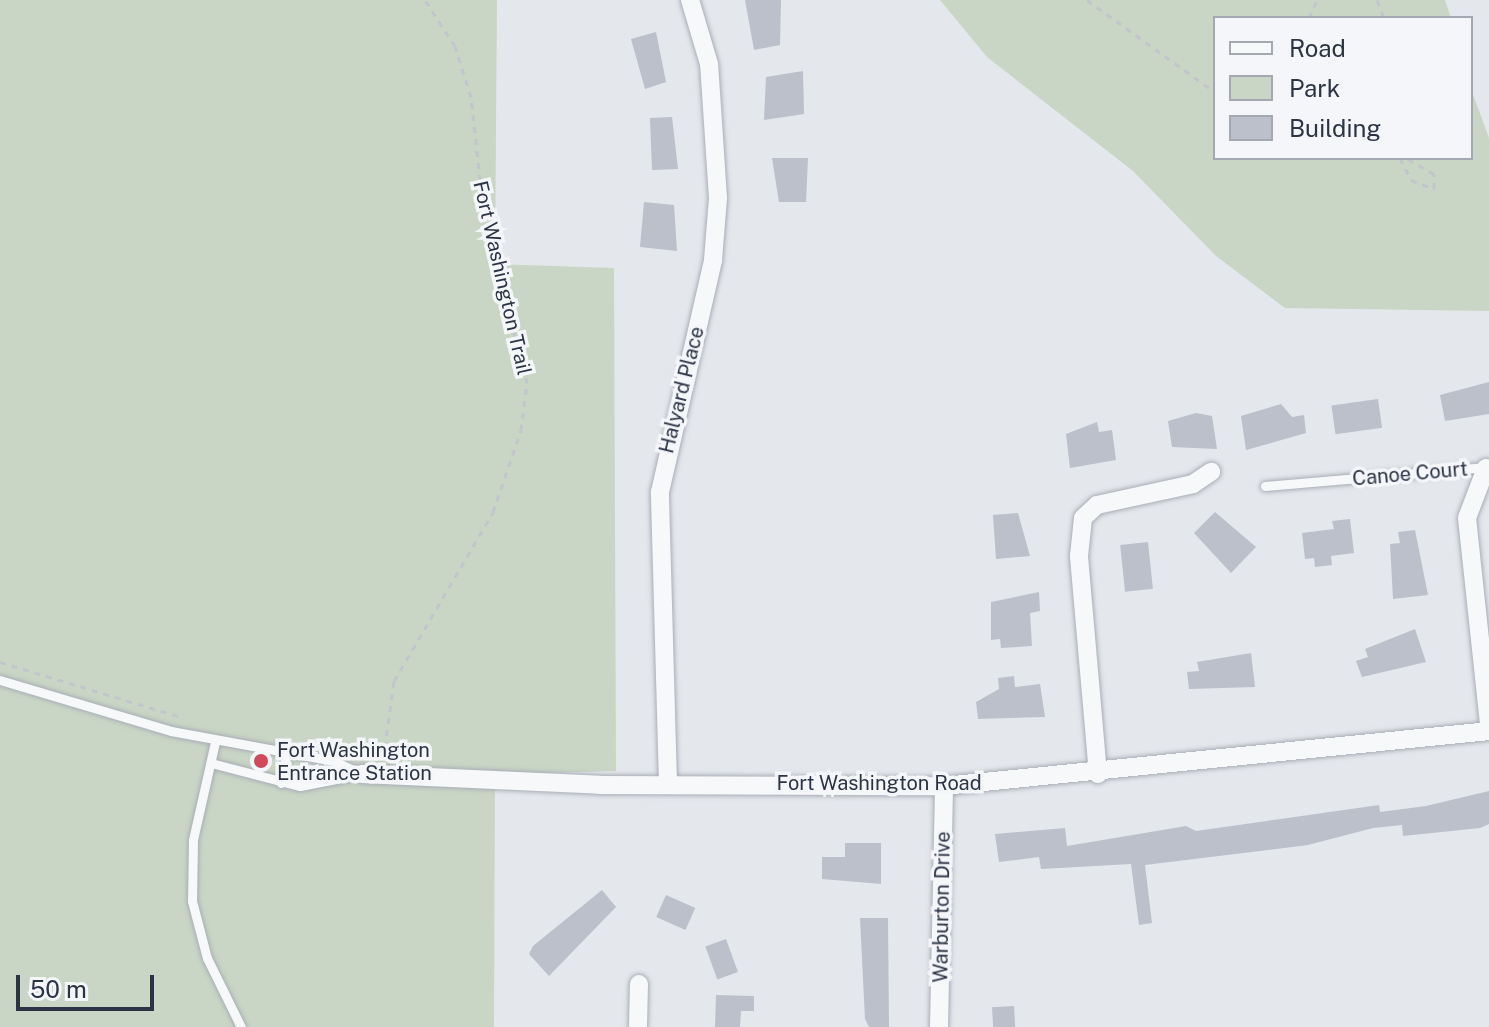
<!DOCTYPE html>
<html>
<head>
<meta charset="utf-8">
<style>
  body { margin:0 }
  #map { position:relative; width:1489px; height:1027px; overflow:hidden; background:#e4e7ec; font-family:"Public Sans",sans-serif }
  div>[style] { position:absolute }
  .green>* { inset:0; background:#c9d6c5 }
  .building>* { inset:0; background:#bbc0ca; transform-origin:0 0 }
  .path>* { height:3px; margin-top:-1.5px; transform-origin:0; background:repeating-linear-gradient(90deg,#c2c5cb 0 6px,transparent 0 12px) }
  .roads { filter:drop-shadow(0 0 2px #a9aeb7) drop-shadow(0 0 2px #a9aeb7) }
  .lane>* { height:9px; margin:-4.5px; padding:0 4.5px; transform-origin:4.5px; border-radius:4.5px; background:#f7f8fa }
  .street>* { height:18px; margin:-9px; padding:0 9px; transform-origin:9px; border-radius:9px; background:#f7f8fa }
  .dots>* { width:22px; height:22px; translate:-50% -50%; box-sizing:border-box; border:4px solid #f4f6f9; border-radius:50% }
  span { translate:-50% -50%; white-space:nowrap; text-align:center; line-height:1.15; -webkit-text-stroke:7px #f4f6f9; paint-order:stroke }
  .street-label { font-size:20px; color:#2b3445 }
  .poi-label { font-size:20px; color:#2b3445 }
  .left { translate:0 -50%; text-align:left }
  .legend { position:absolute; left:1213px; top:16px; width:260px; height:144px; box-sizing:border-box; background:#f4f6f9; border:2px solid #a4a8b1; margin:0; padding:10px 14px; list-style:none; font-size:24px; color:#2b3445 }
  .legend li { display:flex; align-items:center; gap:16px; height:40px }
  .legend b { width:40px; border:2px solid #a4a8b1 }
  .scale { position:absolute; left:16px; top:975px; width:138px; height:36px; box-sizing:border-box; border:4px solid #2b3445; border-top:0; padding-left:10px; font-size:24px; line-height:28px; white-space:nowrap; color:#2b3445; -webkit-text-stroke:6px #f4f6f9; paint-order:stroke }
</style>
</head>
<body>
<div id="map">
  <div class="green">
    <div style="clip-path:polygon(0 0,497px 0,495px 264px,614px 268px,616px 771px,495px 774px,494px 1027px,0 1027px)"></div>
    <div style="clip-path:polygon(940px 0,1445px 0,1451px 18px,1215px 18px,1215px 158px,1471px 158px,1471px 89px,1489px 138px,1489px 311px,1285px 308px,1216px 256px,1133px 171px,987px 57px)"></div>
  </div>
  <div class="building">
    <div style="clip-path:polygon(745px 0,781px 0,780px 45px,754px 50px)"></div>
    <div style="clip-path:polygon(656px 32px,666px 82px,645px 89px,631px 39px)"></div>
    <div style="clip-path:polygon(803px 71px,804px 114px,764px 120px,766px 77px)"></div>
    <div style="clip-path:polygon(672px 117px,678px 169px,652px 170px,650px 118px)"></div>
    <div style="clip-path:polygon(772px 158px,808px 158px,806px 202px,779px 202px)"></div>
    <div style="clip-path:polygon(644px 202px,674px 205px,677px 251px,640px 247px)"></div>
    <div style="clip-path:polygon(1489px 382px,1489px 414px,1445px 421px,1440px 395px)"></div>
    <div style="left:1378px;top:399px;width:29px;height:47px;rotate:82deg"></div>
    <div style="clip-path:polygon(1281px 404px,1292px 417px,1304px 415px,1306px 433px,1246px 450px,1241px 416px)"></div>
    <div style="clip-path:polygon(1196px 413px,1212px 416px,1217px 449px,1172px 447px,1168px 421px)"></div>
    <div style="clip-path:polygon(1097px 422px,1099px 432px,1112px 430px,1116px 460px,1070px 468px,1066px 434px)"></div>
    <div style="clip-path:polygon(1215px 512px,1256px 547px,1231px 573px,1194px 533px)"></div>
    <div style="clip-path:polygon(1018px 513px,1030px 556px,996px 559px,993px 515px)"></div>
    <div style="clip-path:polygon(1350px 519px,1354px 553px,1331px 556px,1332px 565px,1315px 567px,1314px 558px,1305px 559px,1302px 533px,1334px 529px,1332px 521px)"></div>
    <div style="clip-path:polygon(1415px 530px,1428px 595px,1393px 599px,1390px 544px,1400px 543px,1398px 532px)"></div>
    <div style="left:1148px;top:542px;width:47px;height:28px;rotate:84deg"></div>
    <div style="clip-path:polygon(1039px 592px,1040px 611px,1030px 613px,1032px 646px,1001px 648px,1000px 639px,991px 640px,991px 602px)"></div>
    <div style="clip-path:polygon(1415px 629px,1426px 662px,1362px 677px,1356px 661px,1368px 657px,1365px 649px)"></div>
    <div style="clip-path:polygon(1251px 653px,1255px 687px,1189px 689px,1187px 672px,1199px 671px,1197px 662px)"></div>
    <div style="clip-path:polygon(1014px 676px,1015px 687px,1040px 684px,1045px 717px,978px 719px,976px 702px,999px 689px,998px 678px)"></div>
    <div style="clip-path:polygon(1489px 791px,1489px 824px,1480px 828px,1403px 836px,1402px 825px,1373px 828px,1308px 845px,1145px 865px,1152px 923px,1139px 925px,1131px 864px,1041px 869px,1039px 857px,999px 862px,995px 834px,1065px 828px,1067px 846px,1186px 826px,1196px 831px,1379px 805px,1380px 812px,1426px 806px)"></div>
    <div style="clip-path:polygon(845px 843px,881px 843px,881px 884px,822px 879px,822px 857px,845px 857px)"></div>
    <div style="clip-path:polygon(602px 890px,616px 907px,549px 976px,529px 954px,533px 946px)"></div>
    <div style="left:666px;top:895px;width:32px;height:24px;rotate:24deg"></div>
    <div style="clip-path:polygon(860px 918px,888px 918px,889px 1027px,869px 1027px,865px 1019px)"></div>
    <div style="left:726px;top:939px;width:35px;height:22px;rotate:70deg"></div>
    <div style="clip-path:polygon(716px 995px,754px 996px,754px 1011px,741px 1011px,740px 1027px,715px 1027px)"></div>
    <div style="left:1014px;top:1006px;width:21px;height:22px;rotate:87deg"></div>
  </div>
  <div class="path">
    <div style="left:1087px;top:0;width:158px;rotate:35.7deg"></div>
    <div style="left:1377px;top:0;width:19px;rotate:69deg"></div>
    <div style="left:1309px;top:18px;width:20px;rotate:-66deg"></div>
    <div style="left:1400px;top:158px;width:25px;rotate:63deg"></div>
    <div style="left:1411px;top:180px;width:25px;rotate:21deg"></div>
    <div style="left:1434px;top:189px;width:15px;rotate:-90deg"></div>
    <div style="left:1434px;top:174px;width:32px;rotate:-150deg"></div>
    <div style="left:0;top:662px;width:192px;rotate:16.9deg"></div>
    <div style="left:383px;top:759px;width:79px;rotate:-82deg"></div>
    <div style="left:394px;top:681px;width:196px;rotate:-59.6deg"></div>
    <div style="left:493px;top:512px;width:87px;rotate:-71.1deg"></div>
    <div style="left:521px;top:430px;width:47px;rotate:-82.7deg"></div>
    <div style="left:527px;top:383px;width:172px;rotate:-104.4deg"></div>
    <div style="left:484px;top:216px;width:120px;rotate:-96.2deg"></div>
    <div style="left:471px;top:97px;width:53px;rotate:-107.4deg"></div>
    <div style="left:455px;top:46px;width:55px;rotate:-123.1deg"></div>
  </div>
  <div class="roads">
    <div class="lane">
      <div style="left:1265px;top:486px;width:222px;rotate:-4.9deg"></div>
      <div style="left:0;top:680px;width:178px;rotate:16.6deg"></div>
      <div style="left:171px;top:731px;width:166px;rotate:10.4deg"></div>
      <div style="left:334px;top:761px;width:31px;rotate:25deg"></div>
      <div style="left:215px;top:742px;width:100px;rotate:102.7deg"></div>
      <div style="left:193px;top:840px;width:61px;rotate:90.9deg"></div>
      <div style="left:192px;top:901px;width:59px;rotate:75.3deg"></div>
      <div style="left:207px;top:958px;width:77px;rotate:63.8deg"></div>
      <div style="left:211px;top:763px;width:92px;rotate:14.5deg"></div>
      <div style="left:300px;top:786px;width:63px;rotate:-11deg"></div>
      <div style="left:281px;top:783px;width:32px;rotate:-79deg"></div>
    </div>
    <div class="street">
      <div style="left:1486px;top:468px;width:53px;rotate:110.8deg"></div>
      <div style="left:1467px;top:518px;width:208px;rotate:83.9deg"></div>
      <div style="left:362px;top:774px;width:238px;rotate:2.6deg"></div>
      <div style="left:600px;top:785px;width:344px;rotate:0.2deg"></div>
      <div style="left:944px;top:786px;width:548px;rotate:-5.76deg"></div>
      <div style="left:1098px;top:774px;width:219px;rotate:-95deg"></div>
      <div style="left:1079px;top:556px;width:38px;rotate:-84deg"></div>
      <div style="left:1083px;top:518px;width:19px;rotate:-43deg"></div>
      <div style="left:1097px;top:505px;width:98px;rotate:-12.3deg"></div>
      <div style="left:1193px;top:484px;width:22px;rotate:-34deg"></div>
      <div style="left:668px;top:784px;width:292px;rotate:-91.6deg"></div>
      <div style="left:660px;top:492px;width:238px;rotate:-77.1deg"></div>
      <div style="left:713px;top:260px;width:62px;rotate:-85.4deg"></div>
      <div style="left:718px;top:198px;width:134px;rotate:-93.8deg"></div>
      <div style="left:709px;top:64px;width:67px;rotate:-106.5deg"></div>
      <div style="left:638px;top:1027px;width:43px;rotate:-88.7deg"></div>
      <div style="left:939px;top:1027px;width:241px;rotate:-88.8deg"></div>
    </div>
  </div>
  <div class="dots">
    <div style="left:261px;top:761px;background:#d1495b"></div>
  </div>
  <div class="street-label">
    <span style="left:502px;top:278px;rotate:77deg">Fort Washington Trail</span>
    <span style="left:682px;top:390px;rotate:-76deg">Halyard Place</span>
    <span style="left:1410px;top:474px;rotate:-5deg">Canoe Court</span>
    <span style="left:879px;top:783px">Fort Washington Road</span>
    <span style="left:942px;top:907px;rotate:-89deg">Warburton Drive</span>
  </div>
  <div class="poi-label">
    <span class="left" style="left:277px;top:762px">Fort Washington<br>Entrance Station</span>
  </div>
  <ul class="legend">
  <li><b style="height:10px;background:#f7f8fa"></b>Road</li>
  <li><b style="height:22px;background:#c9d6c5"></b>Park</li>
  <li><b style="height:22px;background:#bbc0ca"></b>Building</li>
  </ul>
  <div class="scale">50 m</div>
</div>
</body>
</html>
